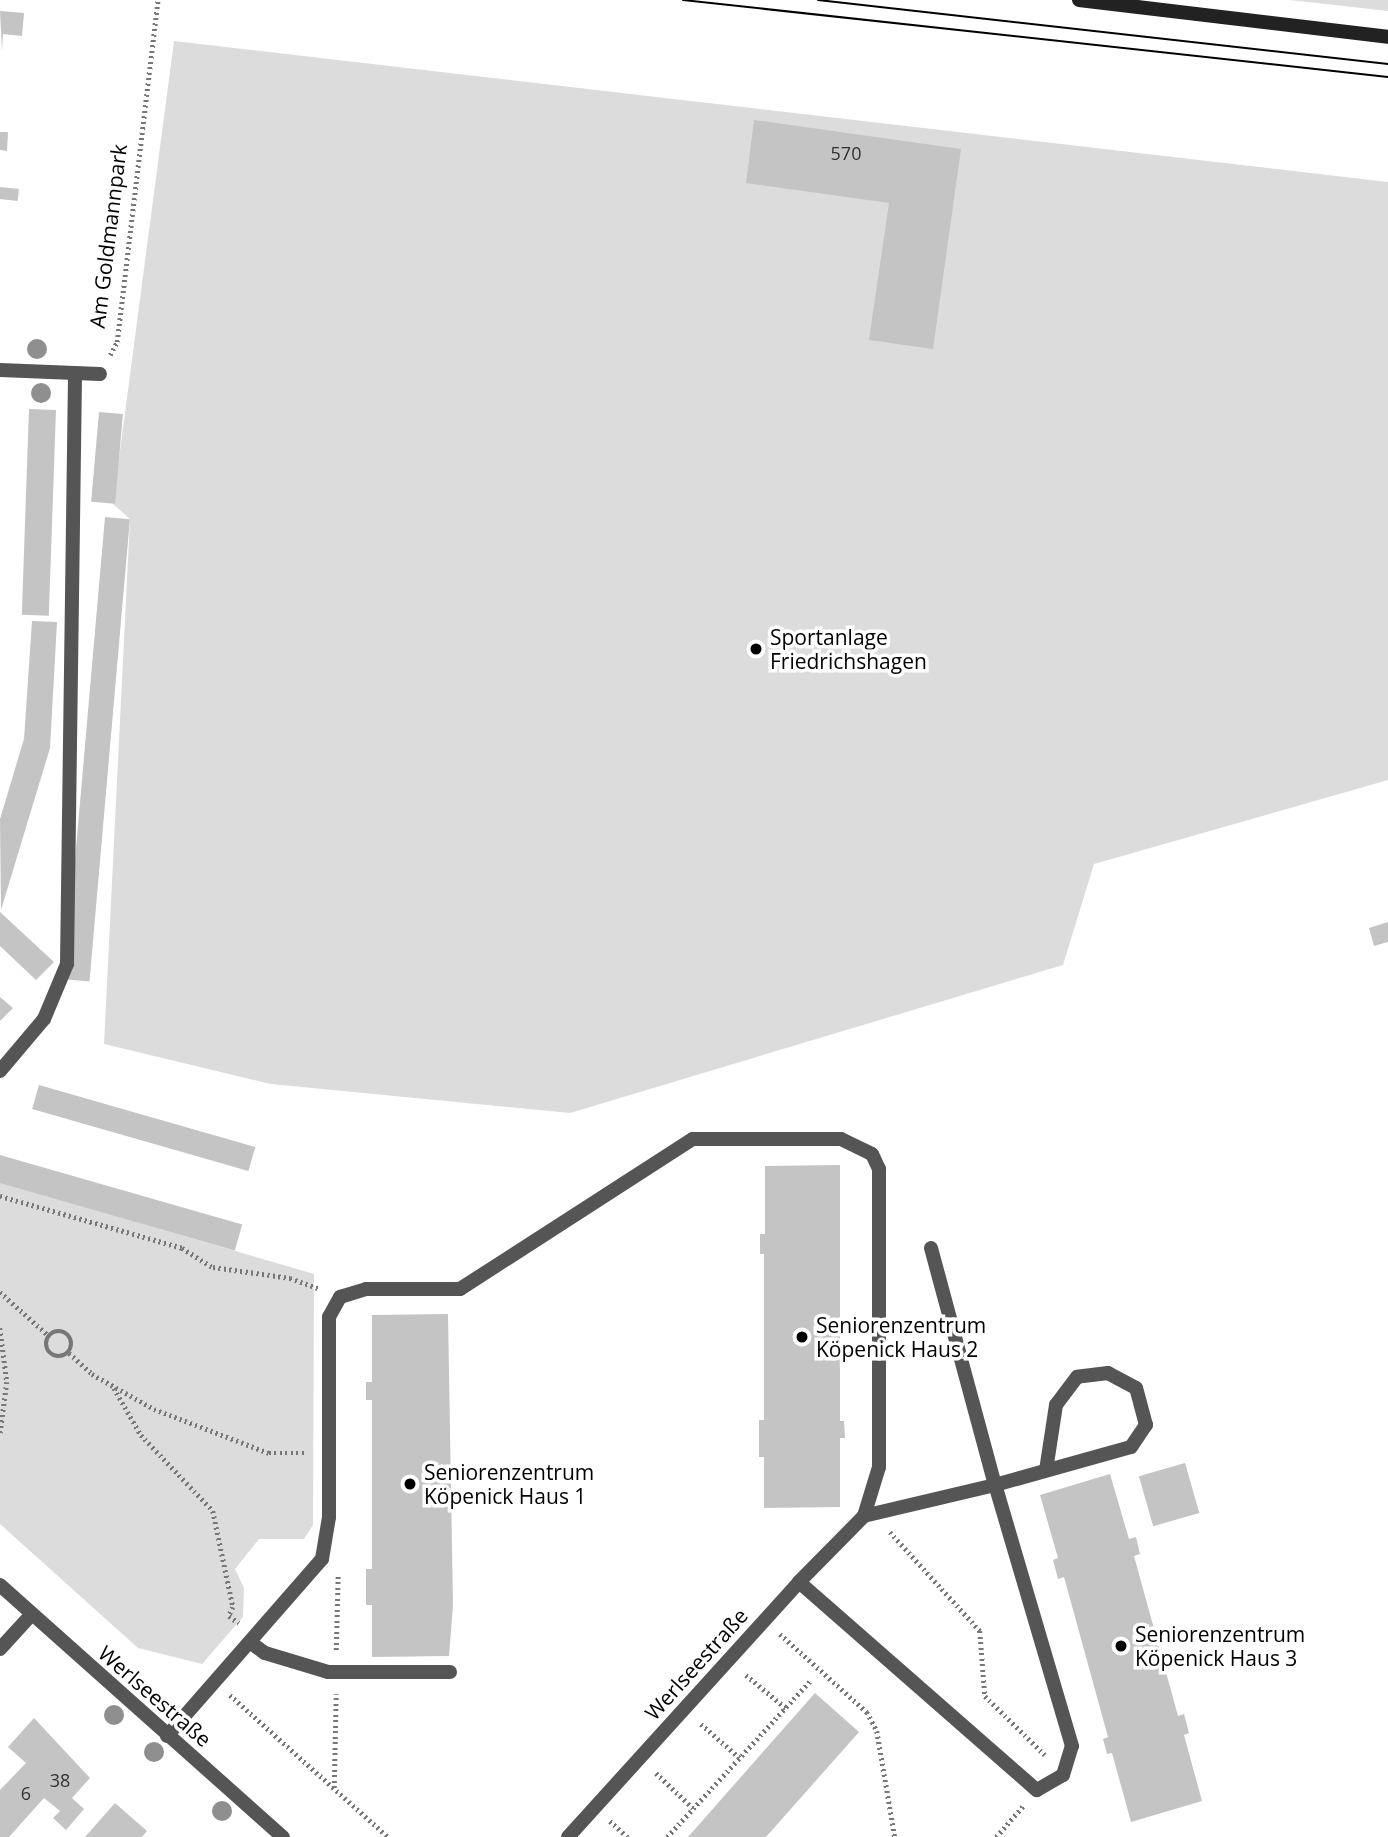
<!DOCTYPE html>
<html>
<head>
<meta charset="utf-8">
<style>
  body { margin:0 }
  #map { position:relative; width:1388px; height:1837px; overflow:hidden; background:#fff; font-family:"Open Sans",sans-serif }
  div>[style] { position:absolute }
  .green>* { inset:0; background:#dcdcdc }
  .building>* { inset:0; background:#c4c4c4; transform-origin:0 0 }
  .path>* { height:4.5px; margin-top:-2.25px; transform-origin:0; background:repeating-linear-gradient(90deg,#777 0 2px,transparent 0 5.5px) }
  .path>.ring { margin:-2.25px; padding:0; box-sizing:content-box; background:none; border:4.5px solid #777; border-radius:50% }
  .service>* { height:14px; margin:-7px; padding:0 7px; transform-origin:7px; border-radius:7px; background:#555 }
  .minor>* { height:14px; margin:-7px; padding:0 7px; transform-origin:7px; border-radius:7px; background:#555 }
  .secondary>* { height:14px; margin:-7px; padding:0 7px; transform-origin:7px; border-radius:7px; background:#222 }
  .tram>* { height:2px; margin:-1px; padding:0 1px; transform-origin:1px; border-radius:1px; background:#000 }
  .trees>* { width:20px; height:20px; margin:-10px; border-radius:50%; background:#8f8f8f }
  .dots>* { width:19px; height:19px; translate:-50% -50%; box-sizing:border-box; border:4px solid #fff; border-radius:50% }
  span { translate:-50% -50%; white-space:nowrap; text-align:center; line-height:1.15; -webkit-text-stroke:7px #fff; paint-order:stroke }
  .number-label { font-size:18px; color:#313131 }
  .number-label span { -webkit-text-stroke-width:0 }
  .street-label { font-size:21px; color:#000 }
  .poi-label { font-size:21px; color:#000 }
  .left { translate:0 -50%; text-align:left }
</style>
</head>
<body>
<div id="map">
  <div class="green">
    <div style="clip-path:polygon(1290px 0,1388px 0,1388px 11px)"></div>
    <div style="clip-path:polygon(174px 41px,1388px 182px,1388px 780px,1094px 864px,1063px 965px,570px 1113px,271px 1084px,104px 1044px,130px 519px,113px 504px)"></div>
    <div style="clip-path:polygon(0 1182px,314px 1274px,313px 1525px,304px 1539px,259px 1539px,235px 1569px,244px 1588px,243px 1617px,202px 1664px,138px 1648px,0 1524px)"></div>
  </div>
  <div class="building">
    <div style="clip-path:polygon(0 11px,24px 13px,22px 36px,3px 34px,2px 51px)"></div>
    <div style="clip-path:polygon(754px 120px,961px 149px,933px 349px,869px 340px,889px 203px,746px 183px)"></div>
    <div style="clip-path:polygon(0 132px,8px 132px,7px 151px,0 150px)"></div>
    <div style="left:0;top:187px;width:19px;height:12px;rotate:6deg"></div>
    <div style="left:29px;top:409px;width:27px;height:206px;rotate:2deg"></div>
    <div style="left:99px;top:412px;width:24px;height:90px;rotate:5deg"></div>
    <div style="left:105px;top:517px;width:25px;height:464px;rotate:5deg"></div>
    <div style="clip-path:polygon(32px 621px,57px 622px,50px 748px,1px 910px,0 819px,24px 739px)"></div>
    <div style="clip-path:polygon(0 912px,54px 962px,36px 980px,0 946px)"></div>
    <div style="clip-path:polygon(1388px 922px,1388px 942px,1374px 946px,1369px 928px)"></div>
    <div style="clip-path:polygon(0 997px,13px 1008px,0 1021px)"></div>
    <div style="left:39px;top:1085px;width:225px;height:25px;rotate:16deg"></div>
    <div style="left:0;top:1155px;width:252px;height:27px;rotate:16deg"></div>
    <div style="clip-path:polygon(840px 1165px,840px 1421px,844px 1421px,845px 1438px,840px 1438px,840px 1507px,764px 1508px,764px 1457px,759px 1457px,759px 1420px,764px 1420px,764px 1254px,760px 1254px,760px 1234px,765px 1234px,765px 1166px)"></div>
    <div style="clip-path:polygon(448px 1314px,453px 1605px,449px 1656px,372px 1657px,372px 1605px,366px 1605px,366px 1569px,372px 1569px,372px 1400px,366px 1400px,366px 1382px,372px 1382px,372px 1315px)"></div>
    <div style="left:1185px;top:1463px;width:52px;height:48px;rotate:74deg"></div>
    <div style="clip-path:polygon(1110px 1474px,1129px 1539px,1136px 1537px,1140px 1554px,1134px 1556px,1178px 1716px,1184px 1714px,1189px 1733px,1184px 1735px,1202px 1801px,1131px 1822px,1112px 1753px,1107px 1754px,1103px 1739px,1108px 1737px,1064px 1577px,1058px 1579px,1053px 1560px,1058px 1558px,1040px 1495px)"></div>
    <div style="clip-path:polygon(815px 1693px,859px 1732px,766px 1837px,688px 1837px)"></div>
    <div style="clip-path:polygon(34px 1718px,90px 1778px,72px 1798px,84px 1809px,66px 1830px,53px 1818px,60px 1811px,44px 1798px,9px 1837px,0 1837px,0 1790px,26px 1763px,8px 1747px)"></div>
    <div style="clip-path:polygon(115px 1803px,147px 1831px,142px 1837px,85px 1837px)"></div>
  </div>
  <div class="path">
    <div style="left:110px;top:355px;width:15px;rotate:-62deg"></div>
    <div style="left:117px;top:342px;width:344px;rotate:-83.2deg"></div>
    <div style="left:0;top:1196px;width:189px;rotate:15.9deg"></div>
    <div style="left:182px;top:1248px;width:36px;rotate:32deg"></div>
    <div style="left:213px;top:1267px;width:78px;rotate:8.1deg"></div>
    <div style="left:290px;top:1278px;width:32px;rotate:20deg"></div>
    <div style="left:0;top:1292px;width:66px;rotate:41.9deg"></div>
    <div style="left:0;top:1328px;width:54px;rotate:82.6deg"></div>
    <div style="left:7px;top:1382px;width:54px;rotate:97.4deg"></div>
    <div class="ring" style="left:46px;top:1331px;width:21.5px;height:21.5px"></div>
    <div style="left:69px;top:1353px;width:31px;rotate:42deg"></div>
    <div style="left:92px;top:1374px;width:71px;rotate:29.4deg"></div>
    <div style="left:154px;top:1409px;width:123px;rotate:20.9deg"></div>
    <div style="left:269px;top:1453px;width:38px"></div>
    <div style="left:114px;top:1388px;width:54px;rotate:60.1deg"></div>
    <div style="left:141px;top:1435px;width:105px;rotate:46.5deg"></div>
    <div style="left:213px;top:1511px;width:98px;rotate:78.2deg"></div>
    <div style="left:233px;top:1607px;width:10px;rotate:114deg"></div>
    <div style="left:229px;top:1616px;width:12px;rotate:35deg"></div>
    <div style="left:890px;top:1532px;width:134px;rotate:47.7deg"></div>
    <div style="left:980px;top:1631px;width:65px;rotate:85.6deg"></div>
    <div style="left:985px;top:1696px;width:84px;rotate:44.5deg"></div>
    <div style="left:780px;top:1634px;width:117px;rotate:41.9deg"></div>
    <div style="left:867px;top:1712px;width:21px;rotate:62deg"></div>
    <div style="left:877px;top:1731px;width:108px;rotate:80.4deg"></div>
    <div style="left:336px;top:1650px;width:75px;rotate:-88.5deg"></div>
    <div style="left:746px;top:1675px;width:52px;rotate:39.5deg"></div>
    <div style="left:230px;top:1695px;width:212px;rotate:41.9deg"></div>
    <div style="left:701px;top:1724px;width:52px;rotate:41.1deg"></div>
    <div style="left:656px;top:1773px;width:51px;rotate:43.4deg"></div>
    <div style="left:334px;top:1788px;width:94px;rotate:-88.8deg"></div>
    <div style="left:610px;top:1821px;width:24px;rotate:42deg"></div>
    <div style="left:667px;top:1837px;width:214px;rotate:-47.5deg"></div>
    <div style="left:996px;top:1837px;width:41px;rotate:-48.9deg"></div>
  </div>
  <div class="service">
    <div style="left:0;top:1071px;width:68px;rotate:-49.8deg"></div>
    <div style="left:44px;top:1019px;width:60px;rotate:-67.3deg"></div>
    <div style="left:67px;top:964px;width:590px;rotate:-89.22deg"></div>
    <div style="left:931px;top:1248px;width:245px;rotate:74.9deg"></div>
    <div style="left:995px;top:1485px;width:141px;rotate:-15.6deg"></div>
    <div style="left:1131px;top:1447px;width:27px;rotate:-56deg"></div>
    <div style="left:1146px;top:1425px;width:38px;rotate:-105deg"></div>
    <div style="left:1136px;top:1388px;width:32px;rotate:-152deg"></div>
    <div style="left:1108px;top:1373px;width:31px;rotate:173deg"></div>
    <div style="left:1077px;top:1377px;width:35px;rotate:127deg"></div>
    <div style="left:1056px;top:1405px;width:66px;rotate:98.7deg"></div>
    <div style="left:251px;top:1643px;width:17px;rotate:36deg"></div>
    <div style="left:265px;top:1653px;width:66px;rotate:16.8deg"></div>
    <div style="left:328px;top:1672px;width:122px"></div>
    <div style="left:167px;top:1736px;width:235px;rotate:-48.8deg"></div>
    <div style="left:322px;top:1559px;width:43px;rotate:-80.5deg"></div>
    <div style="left:329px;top:1517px;width:200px;rotate:-90deg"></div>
    <div style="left:329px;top:1317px;width:23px;rotate:-61deg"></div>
    <div style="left:340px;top:1297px;width:27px;rotate:-17deg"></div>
    <div style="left:366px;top:1289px;width:94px"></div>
    <div style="left:460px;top:1289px;width:277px;rotate:-32.8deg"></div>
    <div style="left:693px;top:1139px;width:148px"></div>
    <div style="left:841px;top:1139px;width:34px;rotate:26deg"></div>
    <div style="left:872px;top:1154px;width:17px;rotate:65deg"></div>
    <div style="left:879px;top:1169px;width:298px;rotate:90deg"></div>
    <div style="left:879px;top:1467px;width:51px;rotate:107deg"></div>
    <div style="left:864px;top:1516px;width:93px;rotate:134.6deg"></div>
    <div style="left:799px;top:1582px;width:316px;rotate:41.2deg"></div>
    <div style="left:1037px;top:1790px;width:30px;rotate:-30deg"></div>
    <div style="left:1063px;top:1775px;width:30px;rotate:-73deg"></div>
    <div style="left:1072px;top:1746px;width:272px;rotate:-106.4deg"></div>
    <div style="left:995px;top:1485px;width:135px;rotate:166.7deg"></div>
  </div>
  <div class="minor">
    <div style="left:0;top:370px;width:100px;rotate:2.3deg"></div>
    <div style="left:0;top:1585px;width:379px;rotate:41.7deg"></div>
    <div style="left:0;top:1649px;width:46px;rotate:-47.6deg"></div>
    <div style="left:568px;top:1837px;width:344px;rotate:-47.8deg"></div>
  </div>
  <div class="secondary">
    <div style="left:1079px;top:0;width:311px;rotate:6.8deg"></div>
  </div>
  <div class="tram">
    <div style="left:683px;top:0;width:709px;rotate:6.23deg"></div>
    <div style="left:818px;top:0;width:574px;rotate:6.41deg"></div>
  </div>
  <div class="trees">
    <div style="left:37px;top:349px"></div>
    <div style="left:41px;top:393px"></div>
    <div style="left:114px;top:1715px"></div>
    <div style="left:154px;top:1752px"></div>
    <div style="left:222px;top:1811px"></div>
  </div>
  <div class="dots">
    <div style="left:756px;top:649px;background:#000"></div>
    <div style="left:802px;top:1337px;background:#000"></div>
    <div style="left:410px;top:1484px;background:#000"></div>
    <div style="left:1121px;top:1646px;background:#000"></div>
  </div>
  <div class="number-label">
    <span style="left:846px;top:153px">570</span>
    <span style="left:60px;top:1780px">38</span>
    <span style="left:26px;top:1793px">6</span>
  </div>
  <div class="street-label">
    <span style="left:108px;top:236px;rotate:-83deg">Am Goldmannpark</span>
    <span style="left:696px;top:1664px;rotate:-48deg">Werlseestraße</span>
    <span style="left:155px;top:1696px;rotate:41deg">Werlseestraße</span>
  </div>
  <div class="poi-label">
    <span class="left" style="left:770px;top:649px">Sportanlage<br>Friedrichshagen</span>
    <span class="left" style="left:816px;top:1337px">Seniorenzentrum<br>Köpenick Haus 2</span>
    <span class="left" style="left:424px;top:1484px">Seniorenzentrum<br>Köpenick Haus 1</span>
    <span class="left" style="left:1135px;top:1646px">Seniorenzentrum<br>Köpenick Haus 3</span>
  </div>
</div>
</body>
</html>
